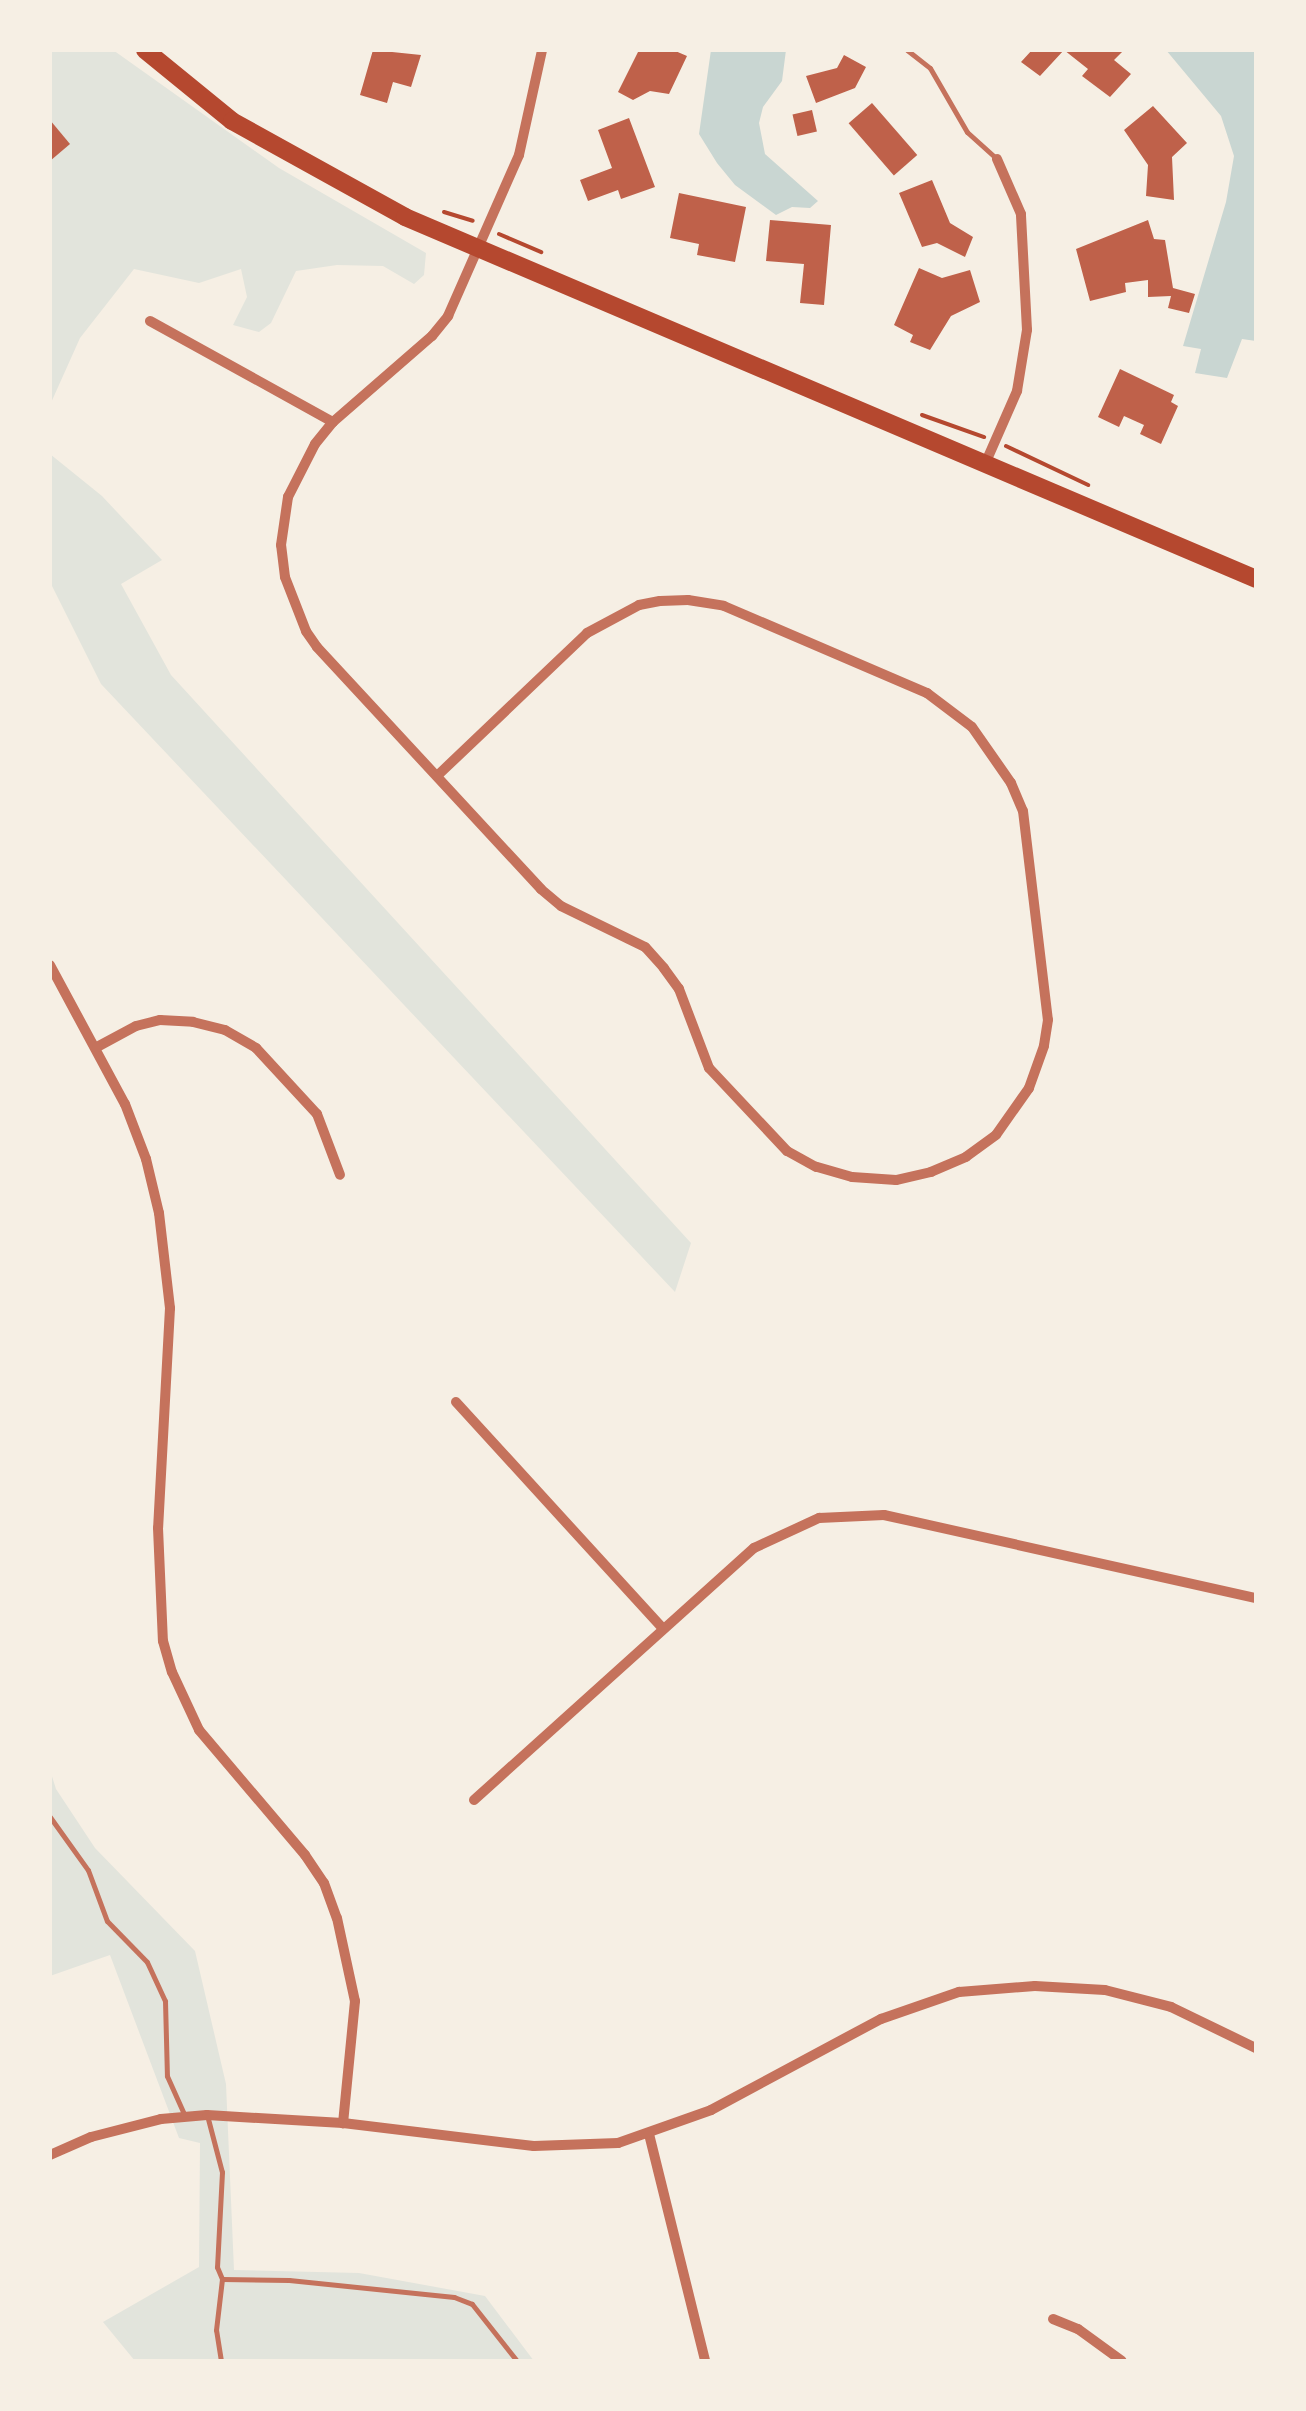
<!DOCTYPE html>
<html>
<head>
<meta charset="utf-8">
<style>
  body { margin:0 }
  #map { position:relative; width:1306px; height:2411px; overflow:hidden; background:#f6efe4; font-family:Overpass,sans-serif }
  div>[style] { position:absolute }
  .green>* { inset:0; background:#e2e4dc }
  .water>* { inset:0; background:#c9d6d2 }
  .building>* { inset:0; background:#bf614a; transform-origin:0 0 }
  .path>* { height:4px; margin:-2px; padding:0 2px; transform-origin:2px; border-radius:2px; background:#b5482f }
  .service>* { height:5px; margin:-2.5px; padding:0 2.5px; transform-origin:2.5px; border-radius:2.5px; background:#c5725c }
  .minor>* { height:10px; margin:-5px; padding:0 5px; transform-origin:5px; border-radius:5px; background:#c5725c }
  .primary>* { height:18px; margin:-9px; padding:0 9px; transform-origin:9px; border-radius:9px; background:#b5482f }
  span { translate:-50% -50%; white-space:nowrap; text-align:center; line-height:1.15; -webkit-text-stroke:9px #f6efe4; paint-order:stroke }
  .frame { position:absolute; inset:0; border:52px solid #f6efe4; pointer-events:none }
</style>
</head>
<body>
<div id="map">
  <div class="green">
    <div style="clip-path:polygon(50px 50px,113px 50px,279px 168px,426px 253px,424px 275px,414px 284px,383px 266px,337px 265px,296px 271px,271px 323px,259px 332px,233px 325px,247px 297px,241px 269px,199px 283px,134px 269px,80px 338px,50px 405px)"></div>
    <div style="clip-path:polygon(50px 454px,102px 496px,162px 560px,121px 584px,171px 675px,691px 1243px,675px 1292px,101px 684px,50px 582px)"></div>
    <div style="clip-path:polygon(50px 1770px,56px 1789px,95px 1848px,195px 1951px,226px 2084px,234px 2270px,359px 2273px,485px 2296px,534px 2361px,135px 2361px,103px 2322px,199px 2267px,200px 2143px,179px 2138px,110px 1955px,50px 1976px)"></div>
  </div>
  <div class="water">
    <div style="clip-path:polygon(711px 50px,786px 50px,782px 81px,763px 107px,759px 123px,765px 154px,818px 201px,810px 208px,792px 207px,776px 215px,735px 185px,717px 163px,699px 134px)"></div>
    <div style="clip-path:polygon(1166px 50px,1256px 50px,1256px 341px,1242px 339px,1227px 378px,1195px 373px,1201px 349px,1183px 346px,1226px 202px,1234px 156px,1221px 116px)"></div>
  </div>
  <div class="building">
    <div style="clip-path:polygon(373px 50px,421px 55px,411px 87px,393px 82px,387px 103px,360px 95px)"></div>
    <div style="clip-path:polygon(639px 50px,673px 50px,687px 56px,669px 94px,650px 91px,633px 100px,618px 92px)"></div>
    <div style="clip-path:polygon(1032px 50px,1124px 50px,1114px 60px,1131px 74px,1110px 97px,1082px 76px,1088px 69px,1064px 50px,1040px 76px,1021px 62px)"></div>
    <div style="clip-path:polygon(844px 55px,866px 67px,855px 88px,816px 103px,806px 76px,837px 68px)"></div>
    <div style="left:872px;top:103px;width:69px;height:31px;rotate:49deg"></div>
    <div style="clip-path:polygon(1153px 106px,1187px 143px,1172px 157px,1174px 200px,1146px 196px,1148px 165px,1124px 130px)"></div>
    <div style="left:812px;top:110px;width:22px;height:20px;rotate:77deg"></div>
    <div style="clip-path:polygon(629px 118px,655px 187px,621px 199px,618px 190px,588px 201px,580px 180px,612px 168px,598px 130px)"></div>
    <div style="clip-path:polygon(50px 120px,70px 144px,50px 161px)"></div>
    <div style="clip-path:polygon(932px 180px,950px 223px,973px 237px,965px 257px,937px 243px,922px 247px,899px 193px)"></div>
    <div style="clip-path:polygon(679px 193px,746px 207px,735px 262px,697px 255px,699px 244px,670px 238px)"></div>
    <div style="clip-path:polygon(770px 220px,831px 225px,824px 305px,800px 303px,804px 264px,766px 261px)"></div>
    <div style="clip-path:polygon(1148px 220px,1154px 239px,1165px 240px,1173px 288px,1195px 294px,1189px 313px,1168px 308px,1171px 296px,1148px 297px,1148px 280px,1125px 283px,1126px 292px,1090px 301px,1076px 249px)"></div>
    <div style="clip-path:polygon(919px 268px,942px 278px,970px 270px,980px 302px,951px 316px,930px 350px,910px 342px,913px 335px,894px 325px)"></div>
    <div style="clip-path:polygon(1120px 369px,1174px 395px,1171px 402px,1178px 406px,1161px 444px,1140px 434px,1144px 425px,1124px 416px,1119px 427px,1098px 417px)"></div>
  </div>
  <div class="path">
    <div style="left:444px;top:212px;width:30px;rotate:17deg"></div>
    <div style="left:499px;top:234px;width:46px;rotate:23.2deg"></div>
    <div style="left:922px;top:415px;width:66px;rotate:19.5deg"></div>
    <div style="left:1006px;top:446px;width:91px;rotate:25.4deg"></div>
  </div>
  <div class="service">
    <div style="left:907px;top:50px;width:29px;rotate:38deg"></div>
    <div style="left:930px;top:68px;width:74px;rotate:60deg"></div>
    <div style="left:967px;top:132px;width:40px;rotate:42deg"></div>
    <div style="left:50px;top:1817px;width:65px;rotate:54.4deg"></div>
    <div style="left:88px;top:1870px;width:54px;rotate:69.6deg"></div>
    <div style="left:107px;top:1921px;width:57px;rotate:45.7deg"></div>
    <div style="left:147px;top:1962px;width:43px;rotate:65.2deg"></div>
    <div style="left:165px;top:2001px;width:75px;rotate:88.5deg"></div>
    <div style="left:167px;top:2076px;width:42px;rotate:65.9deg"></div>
    <div style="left:207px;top:2115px;width:59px;rotate:75.3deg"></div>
    <div style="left:222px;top:2172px;width:95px;rotate:93deg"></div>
    <div style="left:217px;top:2267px;width:13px;rotate:67deg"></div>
    <div style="left:222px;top:2279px;width:67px;rotate:0.9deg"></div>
    <div style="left:289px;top:2280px;width:166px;rotate:5.9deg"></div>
    <div style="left:454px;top:2297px;width:19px;rotate:21deg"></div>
    <div style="left:472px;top:2304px;width:73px;rotate:51.7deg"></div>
    <div style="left:221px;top:2361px;width:31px;rotate:-99deg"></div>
    <div style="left:216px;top:2330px;width:51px;rotate:-83.3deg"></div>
  </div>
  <div class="minor">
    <div style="left:150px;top:321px;width:209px;rotate:28.9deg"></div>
    <div style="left:985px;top:464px;width:80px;rotate:-66.3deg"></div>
    <div style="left:1017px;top:391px;width:62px;rotate:-80.7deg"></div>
    <div style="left:1027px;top:330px;width:116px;rotate:-93deg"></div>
    <div style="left:1021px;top:214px;width:60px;rotate:-113.6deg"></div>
    <div style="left:437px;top:776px;width:207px;rotate:-43.6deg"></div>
    <div style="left:587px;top:633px;width:59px;rotate:-28.3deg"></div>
    <div style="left:639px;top:605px;width:21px;rotate:-11deg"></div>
    <div style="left:660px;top:601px;width:28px;rotate:-2deg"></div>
    <div style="left:688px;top:600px;width:36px;rotate:9deg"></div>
    <div style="left:724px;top:606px;width:221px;rotate:23.2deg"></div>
    <div style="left:927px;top:693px;width:56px;rotate:37.1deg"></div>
    <div style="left:972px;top:727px;width:68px;rotate:55.1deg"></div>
    <div style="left:1011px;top:783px;width:30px;rotate:67deg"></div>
    <div style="left:1023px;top:811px;width:210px;rotate:83.2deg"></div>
    <div style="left:1048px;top:1020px;width:26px;rotate:99deg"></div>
    <div style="left:1044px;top:1046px;width:45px;rotate:109.7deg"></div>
    <div style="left:1029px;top:1088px;width:57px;rotate:125.1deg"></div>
    <div style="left:996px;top:1135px;width:37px;rotate:144deg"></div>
    <div style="left:966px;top:1157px;width:38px;rotate:157deg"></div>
    <div style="left:931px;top:1172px;width:36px;rotate:167deg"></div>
    <div style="left:896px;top:1180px;width:44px;rotate:-176.1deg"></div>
    <div style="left:852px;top:1177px;width:37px;rotate:-164deg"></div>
    <div style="left:816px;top:1167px;width:33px;rotate:-151deg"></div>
    <div style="left:787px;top:1151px;width:114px;rotate:-133.2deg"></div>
    <div style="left:709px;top:1068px;width:85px;rotate:-110.8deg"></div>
    <div style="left:679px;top:989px;width:26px;rotate:-126deg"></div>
    <div style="left:664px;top:968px;width:28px;rotate:-132deg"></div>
    <div style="left:645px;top:947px;width:93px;rotate:-154deg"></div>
    <div style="left:561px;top:906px;width:26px;rotate:-140deg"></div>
    <div style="left:541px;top:889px;width:330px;rotate:-132.8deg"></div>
    <div style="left:317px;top:647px;width:19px;rotate:-125deg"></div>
    <div style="left:306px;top:631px;width:58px;rotate:-111.3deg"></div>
    <div style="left:285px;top:577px;width:32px;rotate:-97deg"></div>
    <div style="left:281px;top:545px;width:49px;rotate:-81.7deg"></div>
    <div style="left:288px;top:497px;width:59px;rotate:-63deg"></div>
    <div style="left:315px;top:444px;width:28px;rotate:-51deg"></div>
    <div style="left:333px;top:422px;width:131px;rotate:-41deg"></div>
    <div style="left:432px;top:336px;width:26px;rotate:-51deg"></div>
    <div style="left:448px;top:316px;width:176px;rotate:-66.2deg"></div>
    <div style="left:519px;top:155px;width:107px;rotate:-77.6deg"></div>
    <div style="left:50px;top:965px;width:158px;rotate:61.7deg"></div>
    <div style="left:125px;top:1104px;width:59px;rotate:69.1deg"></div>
    <div style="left:146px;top:1159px;width:56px;rotate:76.5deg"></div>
    <div style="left:159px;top:1213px;width:96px;rotate:83.4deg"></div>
    <div style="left:170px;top:1308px;width:220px;rotate:93.1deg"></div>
    <div style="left:158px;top:1528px;width:113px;rotate:87.5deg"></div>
    <div style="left:163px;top:1641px;width:32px;rotate:74deg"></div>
    <div style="left:172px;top:1672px;width:64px;rotate:65deg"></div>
    <div style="left:199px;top:1730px;width:164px;rotate:49.7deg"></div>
    <div style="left:305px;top:1855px;width:34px;rotate:56deg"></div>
    <div style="left:324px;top:1883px;width:37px;rotate:70deg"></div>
    <div style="left:337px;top:1918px;width:85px;rotate:77.8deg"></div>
    <div style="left:355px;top:2001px;width:123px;rotate:95.6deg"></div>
    <div style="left:97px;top:1047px;width:44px;rotate:-28.3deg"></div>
    <div style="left:136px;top:1026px;width:25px;rotate:-14deg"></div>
    <div style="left:160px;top:1020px;width:33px;rotate:3deg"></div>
    <div style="left:193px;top:1022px;width:33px;rotate:14deg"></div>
    <div style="left:225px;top:1030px;width:36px;rotate:30deg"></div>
    <div style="left:256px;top:1048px;width:90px;rotate:47.3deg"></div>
    <div style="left:317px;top:1114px;width:65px;rotate:69.3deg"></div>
    <div style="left:456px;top:1402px;width:307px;rotate:47.6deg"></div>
    <div style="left:474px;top:1800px;width:377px;rotate:-42deg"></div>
    <div style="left:754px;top:1548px;width:72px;rotate:-24.8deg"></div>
    <div style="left:819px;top:1518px;width:65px;rotate:-2.6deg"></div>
    <div style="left:884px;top:1515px;width:381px;rotate:12.6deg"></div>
    <div style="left:649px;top:2134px;width:234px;rotate:76.1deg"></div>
    <div style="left:50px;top:2155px;width:45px;rotate:-23.7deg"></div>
    <div style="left:91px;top:2137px;width:72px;rotate:-14.4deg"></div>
    <div style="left:161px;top:2119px;width:46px;rotate:-5deg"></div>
    <div style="left:207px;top:2115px;width:136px;rotate:3.4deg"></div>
    <div style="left:343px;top:2123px;width:192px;rotate:6.9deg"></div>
    <div style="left:534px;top:2146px;width:84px;rotate:-2deg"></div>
    <div style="left:618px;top:2143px;width:99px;rotate:-19.5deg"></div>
    <div style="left:711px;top:2110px;width:193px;rotate:-28.2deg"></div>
    <div style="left:881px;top:2019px;width:83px;rotate:-19.1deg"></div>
    <div style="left:959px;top:1992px;width:76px;rotate:-4.5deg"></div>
    <div style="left:1035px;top:1986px;width:70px;rotate:3.3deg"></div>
    <div style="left:1105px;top:1990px;width:68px;rotate:14.4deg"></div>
    <div style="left:1171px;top:2007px;width:94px;rotate:25.8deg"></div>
    <div style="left:1053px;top:2319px;width:27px;rotate:22deg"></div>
    <div style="left:1078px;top:2329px;width:54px;rotate:36deg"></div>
  </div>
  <div class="primary">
    <div style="left:145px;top:50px;width:112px;rotate:39.2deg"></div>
    <div style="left:232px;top:121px;width:198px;rotate:29deg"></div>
    <div style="left:405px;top:217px;width:925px;rotate:23.04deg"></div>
  </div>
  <div class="frame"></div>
</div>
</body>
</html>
